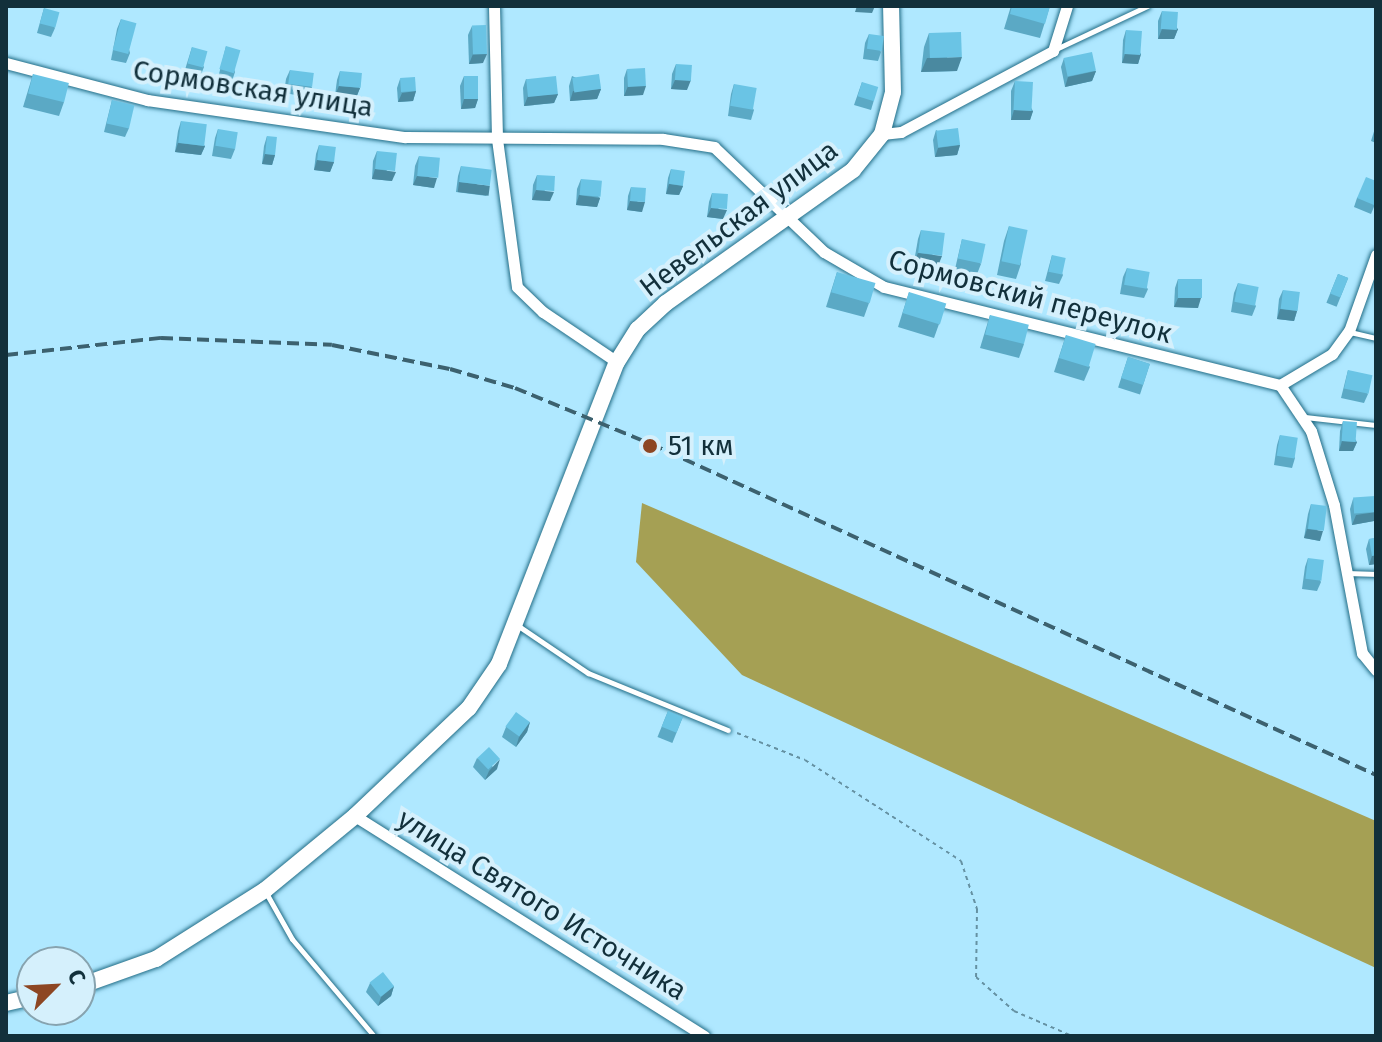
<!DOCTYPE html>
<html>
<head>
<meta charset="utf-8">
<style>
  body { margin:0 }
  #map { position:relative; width:1382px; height:1042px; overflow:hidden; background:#afe8ff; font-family:"Fira Sans",sans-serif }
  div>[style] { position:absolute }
  .forest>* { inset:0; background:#a5a054 }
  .path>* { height:2px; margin-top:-1px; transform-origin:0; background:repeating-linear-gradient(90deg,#6591a2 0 4px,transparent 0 8px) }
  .roads { filter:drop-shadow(0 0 2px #226d87) drop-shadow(0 0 2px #226d87) }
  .lane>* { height:5px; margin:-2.5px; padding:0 2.5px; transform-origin:2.5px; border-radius:2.5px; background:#fff }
  .street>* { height:11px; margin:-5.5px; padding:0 5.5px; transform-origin:5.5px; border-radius:5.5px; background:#fff }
  .secondary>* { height:16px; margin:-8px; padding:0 8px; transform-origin:8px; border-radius:8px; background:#fff }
  .rail>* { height:4px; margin-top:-2px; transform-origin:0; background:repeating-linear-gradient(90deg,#3c616f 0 12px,transparent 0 18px) }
  .wall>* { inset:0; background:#5ba9c5; transform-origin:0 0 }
  .shaded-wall>* { inset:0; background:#4a89a0; transform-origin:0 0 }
  .building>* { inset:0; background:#6ac4e5; transform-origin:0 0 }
  .dots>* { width:22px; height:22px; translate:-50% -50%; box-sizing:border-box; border:4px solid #d5f0fc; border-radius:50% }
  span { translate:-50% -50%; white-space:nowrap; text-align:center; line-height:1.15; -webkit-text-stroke:8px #d5f0fc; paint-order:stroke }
  .street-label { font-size:28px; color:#12303b }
  .poi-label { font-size:28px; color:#12303b }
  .left { translate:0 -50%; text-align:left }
  .frame { position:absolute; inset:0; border:8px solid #12303b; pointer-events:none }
  .north { position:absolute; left:16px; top:946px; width:80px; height:80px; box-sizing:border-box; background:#d5f0fc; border:2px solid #87a3af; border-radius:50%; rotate:66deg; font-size:22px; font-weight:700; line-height:32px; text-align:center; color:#12303b }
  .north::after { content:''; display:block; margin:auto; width:28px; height:36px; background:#8d4623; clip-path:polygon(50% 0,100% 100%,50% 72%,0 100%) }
</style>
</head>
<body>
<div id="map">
  <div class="forest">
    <div style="clip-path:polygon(642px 503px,1376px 821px,1376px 968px,742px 675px,636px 562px)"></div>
  </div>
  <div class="path">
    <div style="left:737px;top:733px;width:73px;rotate:21.7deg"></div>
    <div style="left:805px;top:760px;width:186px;rotate:32.9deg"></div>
    <div style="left:961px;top:861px;width:51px;rotate:71.6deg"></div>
    <div style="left:977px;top:909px;width:68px;rotate:90.8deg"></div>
    <div style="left:976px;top:977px;width:51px;rotate:41.8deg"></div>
    <div style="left:1014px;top:1011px;width:63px;rotate:23.3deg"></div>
  </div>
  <div class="roads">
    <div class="lane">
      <div style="left:1054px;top:50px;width:103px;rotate:-25.3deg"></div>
      <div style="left:1350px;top:332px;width:27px;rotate:13deg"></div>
      <div style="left:1305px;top:417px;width:71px;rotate:6.4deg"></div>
      <div style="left:1349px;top:573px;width:27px;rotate:2deg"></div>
      <div style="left:517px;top:625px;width:86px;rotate:34.1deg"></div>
      <div style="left:588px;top:673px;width:151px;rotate:22.2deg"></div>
      <div style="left:265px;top:891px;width:55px;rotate:60.6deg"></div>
      <div style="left:292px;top:939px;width:127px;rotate:49.8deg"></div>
    </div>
    <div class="street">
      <div style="left:494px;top:6px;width:133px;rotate:88.7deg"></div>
      <div style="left:497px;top:139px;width:149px;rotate:82.3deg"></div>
      <div style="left:517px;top:287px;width:36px;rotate:44deg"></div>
      <div style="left:543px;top:312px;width:89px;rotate:34deg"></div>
      <div style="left:6px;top:63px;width:146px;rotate:14.7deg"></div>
      <div style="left:147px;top:100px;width:261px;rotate:8.2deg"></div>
      <div style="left:405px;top:137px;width:258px;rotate:0.4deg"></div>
      <div style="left:663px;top:139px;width:52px;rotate:8.9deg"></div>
      <div style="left:714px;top:147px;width:152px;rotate:43.7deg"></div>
      <div style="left:824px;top:252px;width:69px;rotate:30.3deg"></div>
      <div style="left:884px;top:287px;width:408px;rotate:13.9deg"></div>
      <div style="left:882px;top:134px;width:19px;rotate:-6deg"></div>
      <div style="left:901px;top:132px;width:172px;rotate:-28.1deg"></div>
      <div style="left:1053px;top:51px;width:47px;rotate:-72.7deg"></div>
      <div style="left:1280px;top:385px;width:55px;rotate:56deg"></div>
      <div style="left:1311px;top:431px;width:77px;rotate:72.7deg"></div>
      <div style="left:1334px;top:505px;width:151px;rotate:79.3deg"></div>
      <div style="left:1362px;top:653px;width:22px;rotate:51deg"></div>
      <div style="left:1280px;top:385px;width:61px;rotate:-30.8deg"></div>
      <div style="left:1332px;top:354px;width:29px;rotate:-54deg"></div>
      <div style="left:1349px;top:331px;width:81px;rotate:-70.4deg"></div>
      <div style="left:355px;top:816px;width:413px;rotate:32.2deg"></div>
    </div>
    <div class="secondary">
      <div style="left:80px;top:986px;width:81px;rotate:-19.6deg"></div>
      <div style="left:156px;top:959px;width:129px;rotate:-32.3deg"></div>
      <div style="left:265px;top:890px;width:117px;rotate:-39.4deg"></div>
      <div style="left:355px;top:816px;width:157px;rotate:-43.5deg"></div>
      <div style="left:469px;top:708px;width:53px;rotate:-55.7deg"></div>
      <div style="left:499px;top:664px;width:324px;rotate:-68.7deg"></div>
      <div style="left:617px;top:362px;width:39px;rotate:-58deg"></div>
      <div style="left:638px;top:329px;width:38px;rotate:-43deg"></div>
      <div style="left:666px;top:303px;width:229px;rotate:-35.4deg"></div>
      <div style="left:853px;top:170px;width:46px;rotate:-51.1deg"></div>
      <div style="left:882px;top:134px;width:43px;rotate:-75.3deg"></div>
      <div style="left:893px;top:92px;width:86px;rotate:-91.3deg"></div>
      <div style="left:6px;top:1003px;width:27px;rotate:-13deg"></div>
    </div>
  </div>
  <div class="rail">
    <div style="left:6px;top:355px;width:156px;rotate:-6.3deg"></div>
    <div style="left:161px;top:338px;width:171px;rotate:2.3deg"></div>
    <div style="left:332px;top:345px;width:120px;rotate:11.5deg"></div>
    <div style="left:450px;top:369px;width:68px;rotate:16.3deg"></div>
    <div style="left:515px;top:388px;width:147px;rotate:22.4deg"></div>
    <div style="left:651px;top:444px;width:797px;rotate:24.54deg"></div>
  </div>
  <div class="wall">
    <div style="clip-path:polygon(1011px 6px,1050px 6px,1040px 38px,1004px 29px)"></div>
    <div style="clip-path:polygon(44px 8px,55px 28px,51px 37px,37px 33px)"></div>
    <div style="clip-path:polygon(1162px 11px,1178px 29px,1174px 39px,1158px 39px,1158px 21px)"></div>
    <div style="clip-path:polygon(121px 19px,130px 53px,126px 63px,111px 60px,117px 29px)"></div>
    <div style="clip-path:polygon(472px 26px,483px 63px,469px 64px,468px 35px)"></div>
    <div style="clip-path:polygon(1126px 30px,1141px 54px,1138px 64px,1122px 63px,1123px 40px)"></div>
    <div style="clip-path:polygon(929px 33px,957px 71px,921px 72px,924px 47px)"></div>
    <div style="clip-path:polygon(869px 34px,881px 52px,878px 61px,863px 59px,865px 43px)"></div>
    <div style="clip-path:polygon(226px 46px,235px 72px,232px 81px,218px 78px)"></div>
    <div style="clip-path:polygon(192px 47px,204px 67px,200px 77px,184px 73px)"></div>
    <div style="clip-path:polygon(1064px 58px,1096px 71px,1092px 81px,1065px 87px,1061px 67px)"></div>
    <div style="clip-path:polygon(676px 64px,687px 90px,671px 89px,672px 74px)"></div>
    <div style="clip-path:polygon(627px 69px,643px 95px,624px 96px,624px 78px)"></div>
    <div style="clip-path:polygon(290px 70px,312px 87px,308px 97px,284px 93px,286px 79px)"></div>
    <div style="clip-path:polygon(340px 71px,360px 88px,356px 98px,335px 95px,337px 80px)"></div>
    <div style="clip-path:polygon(33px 74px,64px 102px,59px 116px,23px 107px)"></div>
    <div style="clip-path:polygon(464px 76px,478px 99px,475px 108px,461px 109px,460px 86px)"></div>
    <div style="clip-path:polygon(572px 76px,601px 89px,597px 99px,570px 101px,569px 86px)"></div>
    <div style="clip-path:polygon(400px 79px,416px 91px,413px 101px,398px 102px,397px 88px)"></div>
    <div style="clip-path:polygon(526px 79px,558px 94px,554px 103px,524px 106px,523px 88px)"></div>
    <div style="clip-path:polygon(1015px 81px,1033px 111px,1030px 120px,1011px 120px,1011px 91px)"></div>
    <div style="clip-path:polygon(862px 82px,874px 100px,871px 110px,854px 105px)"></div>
    <div style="clip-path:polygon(734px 84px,754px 110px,751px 120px,728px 116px,731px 94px)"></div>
    <div style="clip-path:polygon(112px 100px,129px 128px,125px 137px,104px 132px)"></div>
    <div style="clip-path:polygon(181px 121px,205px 146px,201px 155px,175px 152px,178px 131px)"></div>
    <div style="clip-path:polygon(1376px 125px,1376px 143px,1371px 141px)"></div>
    <div style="clip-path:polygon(218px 129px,235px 149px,231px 159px,212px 156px,215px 138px)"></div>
    <div style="clip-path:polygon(936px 130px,960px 145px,957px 155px,935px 157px,933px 140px)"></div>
    <div style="clip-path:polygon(267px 136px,275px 155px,272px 165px,262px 164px,264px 146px)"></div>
    <div style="clip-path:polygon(319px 145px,334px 162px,330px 172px,314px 170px,316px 154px)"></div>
    <div style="clip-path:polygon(377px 151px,392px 181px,372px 179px,373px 161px)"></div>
    <div style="clip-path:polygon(419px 156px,434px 188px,413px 185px,415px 166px)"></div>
    <div style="clip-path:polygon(461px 166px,487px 196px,456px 192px,458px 176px)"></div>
    <div style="clip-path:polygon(671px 169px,683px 186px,679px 195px,666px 194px,668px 178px)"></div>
    <div style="clip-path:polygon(537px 175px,550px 201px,532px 200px,533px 185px)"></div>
    <div style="clip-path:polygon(581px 179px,600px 198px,597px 207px,576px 205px,577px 189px)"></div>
    <div style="clip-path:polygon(1376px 181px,1376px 202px,1371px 214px,1354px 207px,1357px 198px)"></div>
    <div style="clip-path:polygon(631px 187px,642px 212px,627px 210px,628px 196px)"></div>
    <div style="clip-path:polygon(712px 193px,723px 219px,707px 217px,709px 202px)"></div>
    <div style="clip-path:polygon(1009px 226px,1021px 264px,1016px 279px,997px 275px,1004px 241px)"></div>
    <div style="clip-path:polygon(921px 230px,938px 266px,914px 262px,918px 239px)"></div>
    <div style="clip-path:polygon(962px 239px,981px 264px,977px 274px,955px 269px)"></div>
    <div style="clip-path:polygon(1052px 255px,1063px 275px,1059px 284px,1045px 281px)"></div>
    <div style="clip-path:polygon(1127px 268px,1148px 289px,1144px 298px,1120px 294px,1123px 277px)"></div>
    <div style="clip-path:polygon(837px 272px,869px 303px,864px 317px,826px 307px)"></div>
    <div style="left:1338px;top:274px;width:11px;height:31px;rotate:22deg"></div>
    <div style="clip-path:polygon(1178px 279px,1198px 308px,1174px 307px,1175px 288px)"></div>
    <div style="clip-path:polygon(1238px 283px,1256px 306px,1252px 316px,1231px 312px,1234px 293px)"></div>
    <div style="clip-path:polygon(1283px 290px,1297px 311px,1294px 321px,1277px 319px,1279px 299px)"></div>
    <div style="clip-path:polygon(909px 292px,939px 324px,934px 338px,898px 327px)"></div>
    <div style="clip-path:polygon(990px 315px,1024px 344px,1019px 358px,980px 348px)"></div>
    <div style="clip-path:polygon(1066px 335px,1090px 367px,1084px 381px,1054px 372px)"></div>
    <div style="left:1128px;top:357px;width:23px;height:32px;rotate:18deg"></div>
    <div style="clip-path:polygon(1348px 370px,1368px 394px,1364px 403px,1341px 398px)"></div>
    <div style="clip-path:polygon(1343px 421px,1357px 442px,1353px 451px,1339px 451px,1340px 431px)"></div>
    <div style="clip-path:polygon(1280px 435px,1295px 458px,1292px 468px,1274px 465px,1277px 445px)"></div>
    <div style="clip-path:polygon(1353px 499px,1376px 500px,1376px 517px,1374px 521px,1352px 525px,1350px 509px)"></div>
    <div style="clip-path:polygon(1311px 504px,1320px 541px,1304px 538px,1308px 514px)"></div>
    <div style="clip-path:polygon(1376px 538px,1376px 564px,1369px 565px,1366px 549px,1369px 539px)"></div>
    <div style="clip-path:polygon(1308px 558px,1321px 582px,1317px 591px,1302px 589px,1305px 567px)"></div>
    <div style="clip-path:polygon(1376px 579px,1376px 603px,1375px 603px,1374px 584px)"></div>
    <div style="left:668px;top:711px;width:16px;height:28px;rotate:22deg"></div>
    <div style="clip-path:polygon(530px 722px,527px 732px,516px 747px,502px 737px,506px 727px)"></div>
    <div style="clip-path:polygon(477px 758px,497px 769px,485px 780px,473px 767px)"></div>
    <div style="clip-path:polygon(370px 983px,394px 986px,391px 996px,378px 1006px,366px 992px)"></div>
  </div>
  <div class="shaded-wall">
    <div style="clip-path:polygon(857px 6px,875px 6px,872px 13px,855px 12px)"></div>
    <div style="clip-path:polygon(1162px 29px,1178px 29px,1174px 39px,1158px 39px)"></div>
    <div style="clip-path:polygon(473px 54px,487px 54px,483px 63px,469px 64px)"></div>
    <div style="clip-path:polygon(1125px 54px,1141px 54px,1138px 64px,1122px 63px)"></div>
    <div style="clip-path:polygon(962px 57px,957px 71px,921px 72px,927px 58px)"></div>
    <div style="clip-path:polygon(1096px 71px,1092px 81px,1065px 87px,1068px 77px)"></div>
    <div style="clip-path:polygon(675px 80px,691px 80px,687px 90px,671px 89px)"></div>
    <div style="clip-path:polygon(339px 86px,360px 88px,356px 98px,335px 95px)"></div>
    <div style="clip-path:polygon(628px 86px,646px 86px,643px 95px,624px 96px)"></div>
    <div style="clip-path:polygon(601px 89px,597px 99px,570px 101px,573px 91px)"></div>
    <div style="clip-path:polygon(416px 91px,413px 101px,398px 102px,402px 93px)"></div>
    <div style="clip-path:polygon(558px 94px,554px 103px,524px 106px,528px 96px)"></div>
    <div style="clip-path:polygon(464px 99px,478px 99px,475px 108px,461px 109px)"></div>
    <div style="clip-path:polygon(1014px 110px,1033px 111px,1030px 120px,1011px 120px)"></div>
    <div style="clip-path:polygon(178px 143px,205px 146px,201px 155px,175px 152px)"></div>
    <div style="clip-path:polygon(960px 145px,957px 155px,935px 157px,938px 148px)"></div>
    <div style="clip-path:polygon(265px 154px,275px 155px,272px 165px,262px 164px)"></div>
    <div style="clip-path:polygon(317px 160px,334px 162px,330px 172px,314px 170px)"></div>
    <div style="clip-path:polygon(375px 169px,396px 172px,392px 181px,372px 179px)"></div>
    <div style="clip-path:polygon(417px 176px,437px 178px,434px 188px,413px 185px)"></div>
    <div style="left:459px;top:182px;width:31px;height:10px;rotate:7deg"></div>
    <div style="clip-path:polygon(669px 184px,683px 186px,679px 195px,666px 194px)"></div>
    <div style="clip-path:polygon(536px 190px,554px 192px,550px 201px,532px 200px)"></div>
    <div style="clip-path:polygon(579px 195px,600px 198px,597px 207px,576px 205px)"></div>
    <div style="clip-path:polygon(630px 201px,645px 202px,642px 212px,627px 210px)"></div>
    <div style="clip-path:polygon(711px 208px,727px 210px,723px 219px,707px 217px)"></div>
    <div style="clip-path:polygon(918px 253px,942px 256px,938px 266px,914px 262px)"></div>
    <div style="clip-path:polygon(1178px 298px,1201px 298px,1198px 308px,1174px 307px)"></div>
    <div style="clip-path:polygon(1280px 309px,1297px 311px,1294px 321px,1277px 319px)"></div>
    <div style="clip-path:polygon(1342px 441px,1357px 442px,1353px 451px,1339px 451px)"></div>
    <div style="clip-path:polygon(1376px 512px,1374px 521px,1352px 525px,1356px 515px)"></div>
    <div style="clip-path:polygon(1307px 529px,1323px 531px,1320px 541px,1304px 538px)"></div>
    <div style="clip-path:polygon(1376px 555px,1376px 564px,1369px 565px,1372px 556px)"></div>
    <div style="clip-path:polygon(530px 722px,527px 732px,516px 747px,519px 737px)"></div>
    <div style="clip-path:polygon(500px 759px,497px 769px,485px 780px,489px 771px)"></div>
    <div style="clip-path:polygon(394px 986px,391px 996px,378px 1006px,381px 997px)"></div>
  </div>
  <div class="building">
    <div style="clip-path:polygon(1012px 6px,1050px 6px,1045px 24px,1010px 14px)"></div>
    <div style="left:44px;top:8px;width:16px;height:16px;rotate:15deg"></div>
    <div style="left:1162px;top:11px;width:16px;height:18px;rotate:4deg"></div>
    <div style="left:121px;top:19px;width:16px;height:32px;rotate:15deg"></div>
    <div style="left:486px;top:25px;width:29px;height:14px;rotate:88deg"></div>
    <div style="left:1126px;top:30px;width:16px;height:24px;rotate:4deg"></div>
    <div style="left:961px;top:32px;width:25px;height:32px;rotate:88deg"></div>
    <div style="left:869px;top:34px;width:15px;height:15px;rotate:8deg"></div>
    <div style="left:226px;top:46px;width:15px;height:24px;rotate:16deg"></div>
    <div style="left:192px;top:47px;width:16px;height:17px;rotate:15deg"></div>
    <div style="left:1092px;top:52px;width:19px;height:29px;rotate:78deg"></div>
    <div style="left:676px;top:64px;width:16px;height:16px;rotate:4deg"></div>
    <div style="left:645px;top:68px;width:18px;height:18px;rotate:87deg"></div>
    <div style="left:290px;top:70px;width:24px;height:14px;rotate:7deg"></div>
    <div style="left:340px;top:71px;width:22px;height:15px;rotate:5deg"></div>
    <div style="left:33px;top:74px;width:37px;height:20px;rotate:14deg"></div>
    <div style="left:599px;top:74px;width:15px;height:27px;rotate:82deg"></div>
    <div style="left:464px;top:76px;width:14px;height:23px"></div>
    <div style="left:556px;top:76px;width:18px;height:30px;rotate:84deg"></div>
    <div style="left:415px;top:77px;width:14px;height:15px;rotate:86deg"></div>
    <div style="left:1015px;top:81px;width:18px;height:29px;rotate:3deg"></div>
    <div style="left:862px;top:82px;width:17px;height:15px;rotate:17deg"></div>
    <div style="left:734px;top:84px;width:23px;height:22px;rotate:10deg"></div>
    <div style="left:112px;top:100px;width:23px;height:24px;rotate:13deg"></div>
    <div style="left:181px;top:121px;width:26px;height:22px;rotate:7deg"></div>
    <div style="left:958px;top:128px;width:17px;height:22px;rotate:83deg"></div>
    <div style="left:218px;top:129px;width:20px;height:17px;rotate:9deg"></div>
    <div style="left:267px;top:136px;width:10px;height:18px;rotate:6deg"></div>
    <div style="left:319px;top:145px;width:17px;height:15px;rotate:7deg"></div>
    <div style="left:377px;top:151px;width:20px;height:18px;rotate:6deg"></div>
    <div style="left:419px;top:156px;width:21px;height:20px;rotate:5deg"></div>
    <div style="left:461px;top:166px;width:31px;height:16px;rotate:7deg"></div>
    <div style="left:671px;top:169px;width:14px;height:15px;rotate:8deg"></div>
    <div style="left:537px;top:175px;width:18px;height:15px;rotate:3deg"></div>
    <div style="clip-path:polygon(1366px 177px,1376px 181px,1376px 201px,1374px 205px,1357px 198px)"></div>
    <div style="left:581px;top:179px;width:21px;height:16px;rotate:5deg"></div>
    <div style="left:631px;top:187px;width:15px;height:14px;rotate:4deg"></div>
    <div style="left:712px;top:193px;width:16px;height:15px;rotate:4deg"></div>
    <div style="left:1009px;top:226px;width:19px;height:36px;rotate:12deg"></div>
    <div style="left:921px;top:230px;width:24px;height:23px;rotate:7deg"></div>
    <div style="left:962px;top:239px;width:24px;height:20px;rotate:12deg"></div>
    <div style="left:1052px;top:255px;width:14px;height:17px;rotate:12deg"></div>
    <div style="left:1127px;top:268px;width:23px;height:17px;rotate:10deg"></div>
    <div style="left:837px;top:272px;width:40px;height:21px;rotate:16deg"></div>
    <div style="left:1338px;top:274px;width:11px;height:21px;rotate:22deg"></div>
    <div style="left:1178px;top:279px;width:24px;height:19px"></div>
    <div style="left:1238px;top:283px;width:21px;height:19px;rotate:11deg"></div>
    <div style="left:1283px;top:290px;width:17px;height:19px;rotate:7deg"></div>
    <div style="left:909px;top:292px;width:39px;height:22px;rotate:17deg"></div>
    <div style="left:990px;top:315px;width:40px;height:20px;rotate:14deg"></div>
    <div style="left:1066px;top:335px;width:31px;height:24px;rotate:17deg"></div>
    <div style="left:1128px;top:357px;width:23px;height:22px;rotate:18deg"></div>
    <div style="left:1348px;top:370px;width:25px;height:19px;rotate:12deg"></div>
    <div style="left:1343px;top:421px;width:14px;height:20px;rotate:4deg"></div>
    <div style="left:1280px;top:435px;width:18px;height:21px;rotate:9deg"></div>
    <div style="left:1375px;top:496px;width:16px;height:22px;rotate:86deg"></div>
    <div style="left:1311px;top:504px;width:16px;height:25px;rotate:7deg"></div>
    <div style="clip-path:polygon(1376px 538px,1376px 555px,1372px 556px,1369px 539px)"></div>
    <div style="left:1308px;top:558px;width:16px;height:21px;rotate:7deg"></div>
    <div style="left:668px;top:711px;width:16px;height:17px;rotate:22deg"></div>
    <div style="left:516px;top:712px;width:17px;height:18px;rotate:36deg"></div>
    <div style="left:489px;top:747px;width:16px;height:16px;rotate:47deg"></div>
    <div style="left:383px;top:972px;width:18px;height:17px;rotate:52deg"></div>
  </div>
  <div class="dots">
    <div style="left:650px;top:446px;background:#8d4623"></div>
  </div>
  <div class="street-label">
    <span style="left:253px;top:89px;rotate:9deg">Сормовская улица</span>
    <span style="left:739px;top:219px;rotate:-37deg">Невельская улица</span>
    <span style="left:1030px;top:297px;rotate:15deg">Сормовский переулок</span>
    <span style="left:542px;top:905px;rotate:32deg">улица Святого Источника</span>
  </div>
  <div class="poi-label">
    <span class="left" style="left:668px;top:446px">51 км</span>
  </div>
  <div class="frame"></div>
  <div class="north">С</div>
</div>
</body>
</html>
